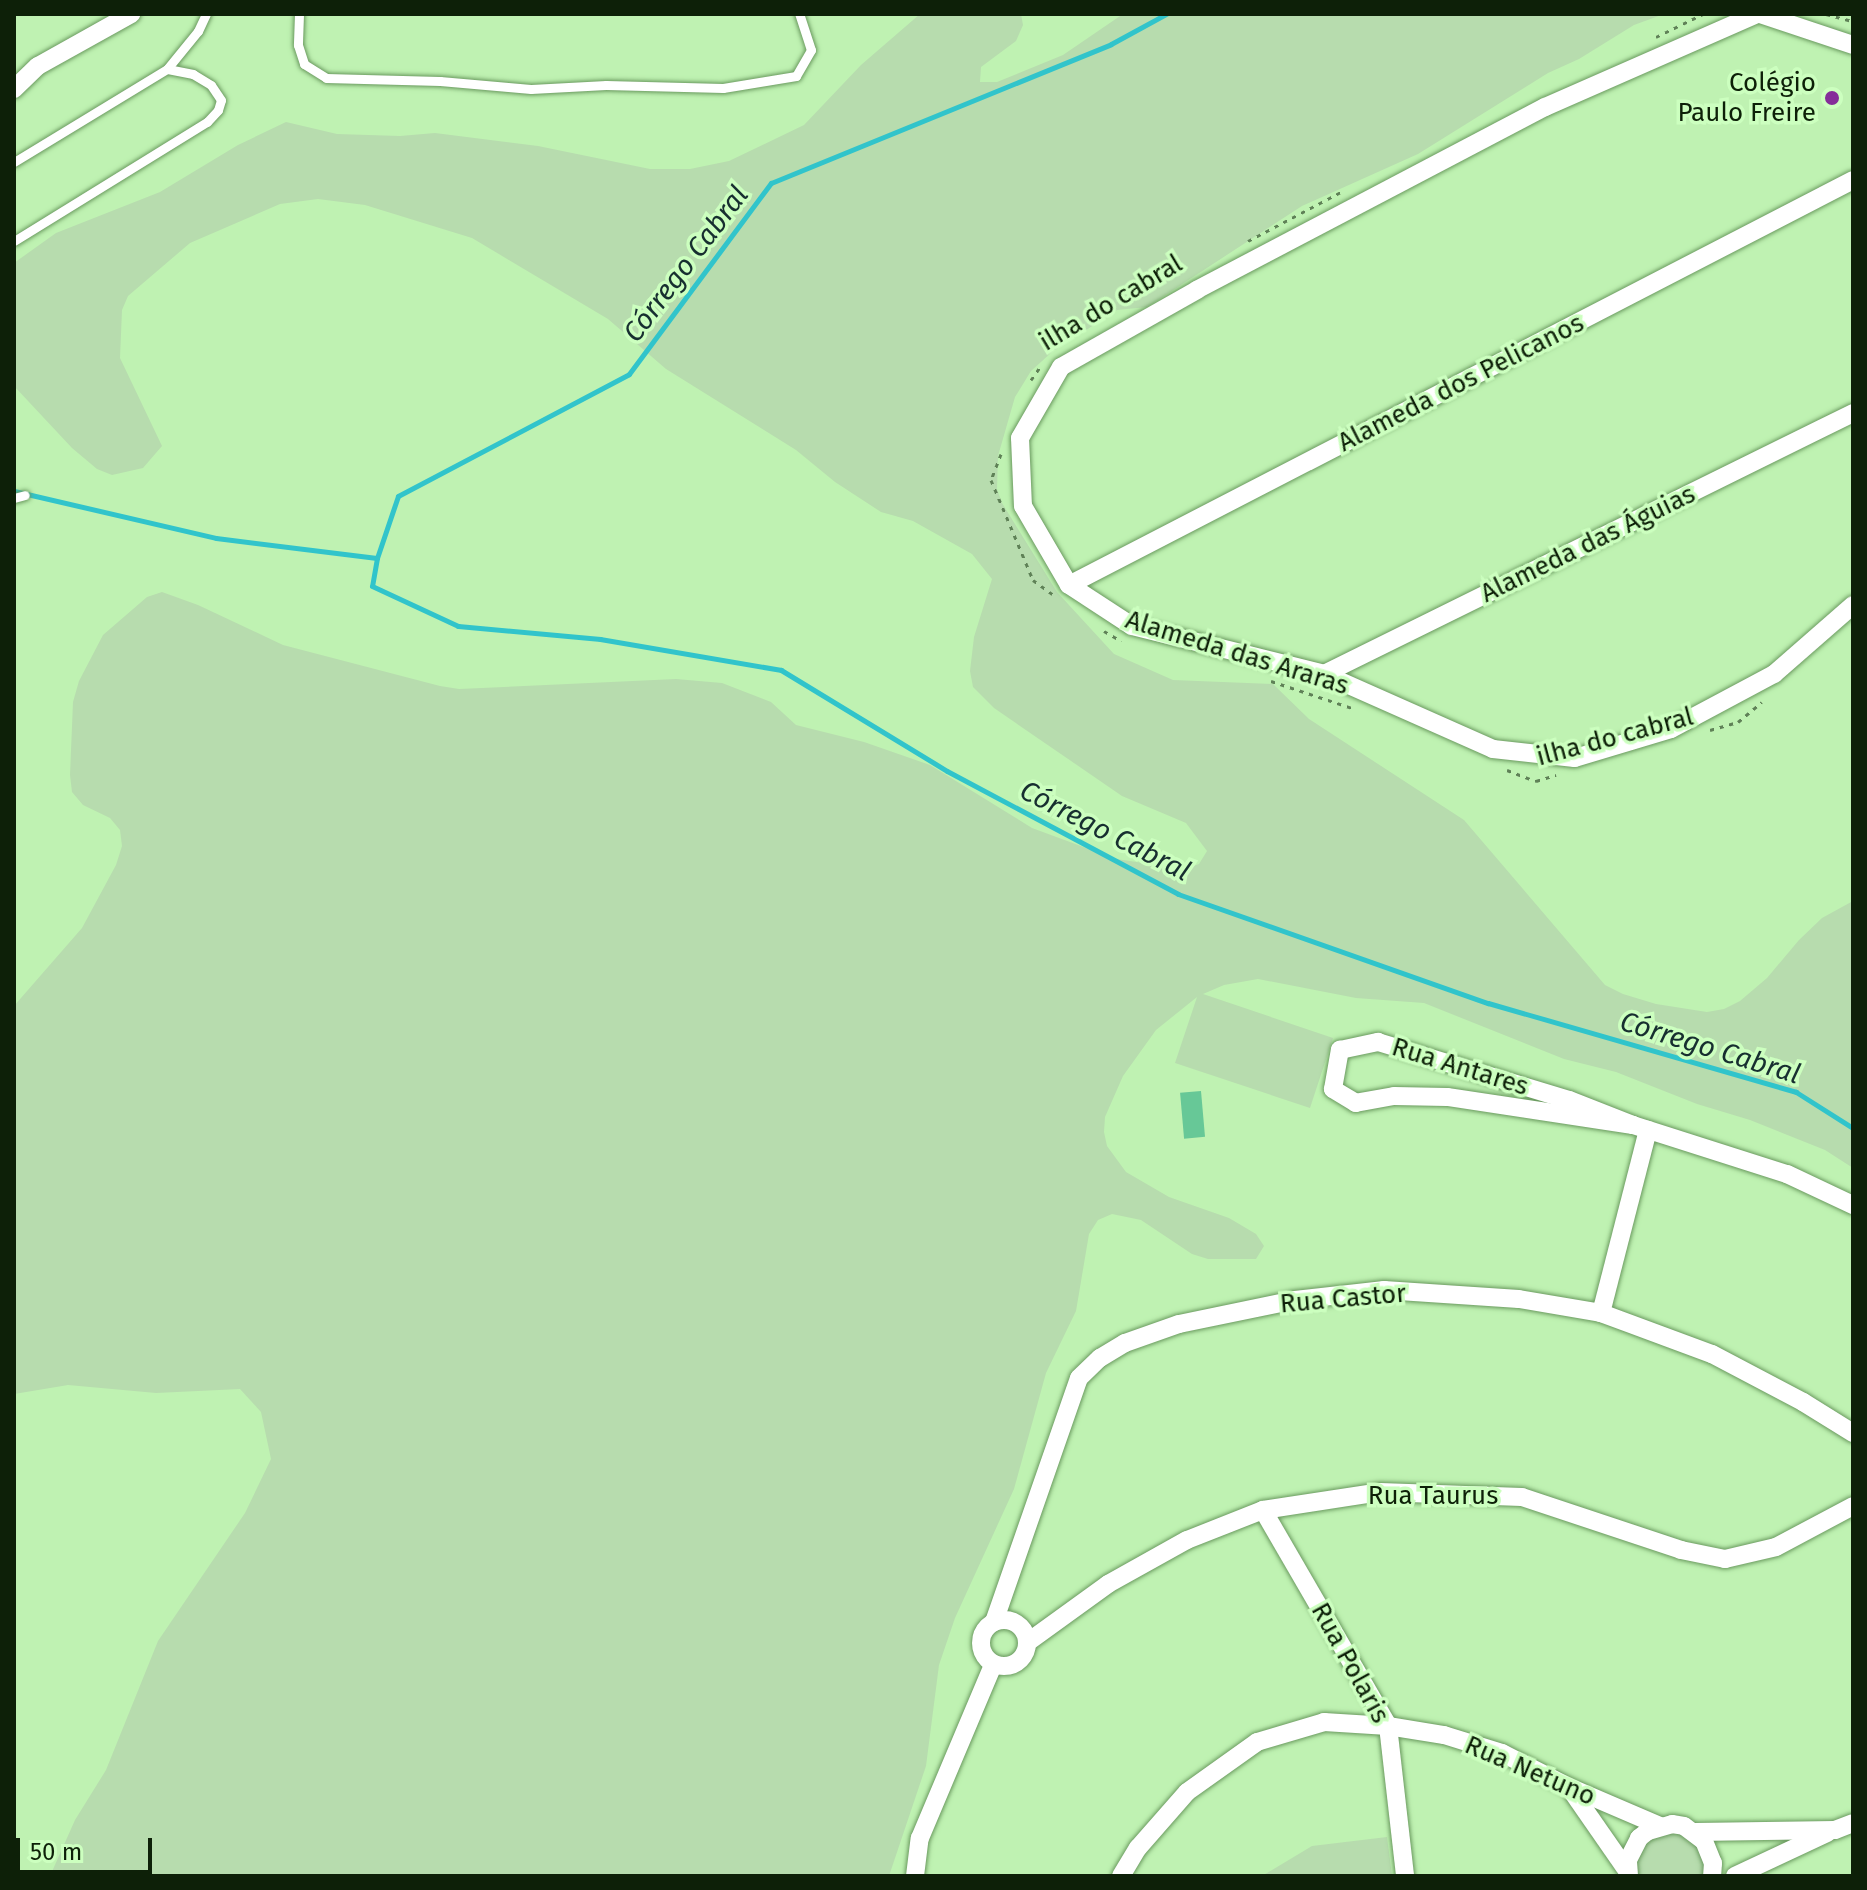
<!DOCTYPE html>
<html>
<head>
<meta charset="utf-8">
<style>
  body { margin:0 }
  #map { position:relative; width:1867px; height:1890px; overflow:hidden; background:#bff2b2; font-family:"Fira Sans",sans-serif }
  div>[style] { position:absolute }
  .green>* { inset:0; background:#b7dcae }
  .stream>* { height:5px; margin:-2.5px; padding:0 2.5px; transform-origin:2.5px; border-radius:2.5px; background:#31c4cb }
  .building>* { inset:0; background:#67c897; transform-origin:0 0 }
  .path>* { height:3px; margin-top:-1.5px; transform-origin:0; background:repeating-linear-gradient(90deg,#5f8157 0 4px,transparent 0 10px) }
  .roads { filter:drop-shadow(0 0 2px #6a9a5f) drop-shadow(0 0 2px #6a9a5f) }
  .service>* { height:9px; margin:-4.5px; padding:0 4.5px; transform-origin:4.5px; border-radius:4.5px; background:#fff }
  .minor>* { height:18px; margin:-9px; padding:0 9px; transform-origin:9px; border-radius:9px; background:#fff }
  .minor>.ring { margin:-9px; padding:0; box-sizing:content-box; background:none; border:18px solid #fff; border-radius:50% }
  .dots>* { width:22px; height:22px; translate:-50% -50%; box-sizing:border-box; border:4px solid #ccffbf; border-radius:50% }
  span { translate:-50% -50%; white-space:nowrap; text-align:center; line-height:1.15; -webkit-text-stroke:7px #ccffbf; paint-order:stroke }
  .poi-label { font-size:26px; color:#0d2008 }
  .right { translate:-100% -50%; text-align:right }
  .street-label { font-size:26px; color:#0d2008 }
  .water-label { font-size:28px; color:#172f30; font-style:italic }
  .frame { position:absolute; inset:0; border:16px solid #0d2008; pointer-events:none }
  .scale { position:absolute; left:16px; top:1838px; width:136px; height:36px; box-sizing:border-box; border:4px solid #0d2008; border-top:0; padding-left:10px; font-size:24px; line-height:28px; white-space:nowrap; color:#0d2008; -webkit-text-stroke:6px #ccffbf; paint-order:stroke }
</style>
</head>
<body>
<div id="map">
  <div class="green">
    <div style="clip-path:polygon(920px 14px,1021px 14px,1023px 25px,1016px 41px,981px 67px,980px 82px,997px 82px,1063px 55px,1123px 14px,1664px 14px,1634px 25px,1579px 59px,1548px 73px,1418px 154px,1302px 206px,1147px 307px,1117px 310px,1052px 352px,1031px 371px,1015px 397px,998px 456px,997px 489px,1002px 503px,1057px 592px,1114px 654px,1173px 680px,1273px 684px,1309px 719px,1464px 820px,1605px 985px,1623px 994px,1656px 1004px,1707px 1012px,1724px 1009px,1740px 1001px,1767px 978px,1799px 940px,1822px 918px,1853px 901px,1853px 1168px,1825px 1150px,1750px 1120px,1697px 1104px,1616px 1072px,1564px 1059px,1424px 1003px,1356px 998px,1258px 979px,1224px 985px,1203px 994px,1333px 1038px,1310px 1108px,1175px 1063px,1197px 997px,1156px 1030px,1123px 1076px,1105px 1117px,1104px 1132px,1107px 1146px,1126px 1172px,1169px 1197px,1229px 1218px,1256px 1234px,1264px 1246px,1256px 1259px,1208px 1259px,1192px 1254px,1141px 1220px,1112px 1214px,1098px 1220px,1089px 1234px,1076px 1311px,1046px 1373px,1014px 1489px,955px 1618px,939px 1665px,926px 1766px,889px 1876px,50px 1876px,75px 1820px,106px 1770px,158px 1641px,245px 1513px,271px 1459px,261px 1412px,240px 1389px,156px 1393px,68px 1385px,14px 1394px,14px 1006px,82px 928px,116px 865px,122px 846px,120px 830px,110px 818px,83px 805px,72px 792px,70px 775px,73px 702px,79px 681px,103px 635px,147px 597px,162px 592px,198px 605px,283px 645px,440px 686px,459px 689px,676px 679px,722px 683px,771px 702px,796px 725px,864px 742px,930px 765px,1032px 828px,1116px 859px,1185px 869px,1199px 864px,1207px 851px,1186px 823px,1122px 796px,994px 708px,973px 687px,970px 671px,974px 637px,992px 579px,972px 554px,913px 521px,881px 512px,835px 482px,796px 450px,666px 369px,608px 319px,472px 238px,365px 205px,318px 199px,280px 204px,190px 243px,128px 296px,122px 310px,120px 358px,162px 446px,143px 468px,112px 475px,97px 469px,72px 448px,14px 386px,14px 263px,56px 233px,160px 192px,238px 145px,286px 122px,337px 134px,400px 136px,435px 133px,538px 146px,650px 169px,690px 169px,729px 161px,804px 125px,861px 65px)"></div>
    <div style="clip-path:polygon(1671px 1831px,1691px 1837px,1704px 1854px,1705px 1876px,1636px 1876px,1637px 1854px,1650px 1837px)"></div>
    <div style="clip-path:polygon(1387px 1837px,1392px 1876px,1262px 1876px,1312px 1846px)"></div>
  </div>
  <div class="stream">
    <div style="left:14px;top:491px;width:207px;rotate:13.1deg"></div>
    <div style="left:216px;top:538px;width:162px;rotate:7.1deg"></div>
    <div style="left:377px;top:558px;width:28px;rotate:100deg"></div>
    <div style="left:372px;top:586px;width:95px;rotate:24.9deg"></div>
    <div style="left:458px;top:626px;width:143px;rotate:5.2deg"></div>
    <div style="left:600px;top:639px;width:184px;rotate:9.7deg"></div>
    <div style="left:781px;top:670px;width:194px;rotate:31.3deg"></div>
    <div style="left:947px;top:771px;width:262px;rotate:28deg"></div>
    <div style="left:1178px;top:894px;width:329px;rotate:19.4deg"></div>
    <div style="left:1488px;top:1003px;width:321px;rotate:16.1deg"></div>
    <div style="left:1796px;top:1092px;width:67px;rotate:32.3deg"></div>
    <div style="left:377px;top:558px;width:65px;rotate:-71.3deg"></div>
    <div style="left:398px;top:496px;width:261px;rotate:-27.8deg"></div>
    <div style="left:629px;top:374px;width:238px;rotate:-53.4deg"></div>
    <div style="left:771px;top:183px;width:367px;rotate:-22.2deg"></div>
    <div style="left:1111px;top:44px;width:63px;rotate:-28.6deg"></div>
  </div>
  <div class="building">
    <div style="left:1201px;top:1091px;width:46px;height:21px;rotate:85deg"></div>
  </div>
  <div class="path">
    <div style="left:1826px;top:14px;width:28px;rotate:15deg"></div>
    <div style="left:1656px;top:37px;width:52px;rotate:-26.1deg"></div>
    <div style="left:1248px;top:241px;width:105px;rotate:-27.8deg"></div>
    <div style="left:1031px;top:380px;width:16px;rotate:-55deg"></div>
    <div style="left:1001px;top:454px;width:28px;rotate:111deg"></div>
    <div style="left:991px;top:480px;width:108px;rotate:67.2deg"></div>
    <div style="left:1033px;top:580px;width:24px;rotate:36deg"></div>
    <div style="left:1104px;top:631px;width:20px;rotate:30deg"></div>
    <div style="left:1271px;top:681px;width:89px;rotate:18.4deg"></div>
    <div style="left:1710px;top:730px;width:29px;rotate:-16deg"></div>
    <div style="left:1738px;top:722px;width:31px;rotate:-40deg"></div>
    <div style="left:1507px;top:770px;width:31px;rotate:21deg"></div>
    <div style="left:1536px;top:781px;width:21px;rotate:-17deg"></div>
  </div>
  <div class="roads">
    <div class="service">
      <div style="left:299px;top:14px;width:31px;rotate:92deg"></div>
      <div style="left:298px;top:45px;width:20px;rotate:72deg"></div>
      <div style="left:304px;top:64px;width:26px;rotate:32deg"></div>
      <div style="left:326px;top:78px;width:114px;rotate:1.5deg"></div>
      <div style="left:440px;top:81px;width:91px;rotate:5deg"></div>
      <div style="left:531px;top:89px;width:75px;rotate:-3.1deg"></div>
      <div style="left:606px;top:85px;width:117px;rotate:1.5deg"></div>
      <div style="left:723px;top:88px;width:74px;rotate:-9.3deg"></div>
      <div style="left:796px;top:76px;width:30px;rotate:-60deg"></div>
      <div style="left:811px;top:50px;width:38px;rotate:-108deg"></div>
      <div style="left:14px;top:162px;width:179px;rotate:-31.3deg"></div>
      <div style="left:167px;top:69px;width:49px;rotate:-50.8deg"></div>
      <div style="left:198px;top:31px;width:19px;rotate:-65deg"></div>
      <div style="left:14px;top:241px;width:227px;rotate:-31.7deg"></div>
      <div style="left:207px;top:122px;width:16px;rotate:-47deg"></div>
      <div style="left:218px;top:110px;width:10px;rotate:-73deg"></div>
      <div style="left:221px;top:100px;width:18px;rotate:-124deg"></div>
      <div style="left:211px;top:85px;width:21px;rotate:-149deg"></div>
      <div style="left:193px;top:74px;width:26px;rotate:-169deg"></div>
      <div style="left:14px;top:498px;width:11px;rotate:-15deg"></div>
    </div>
    <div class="minor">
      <div style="left:1757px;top:14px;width:232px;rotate:156.3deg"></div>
      <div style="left:1545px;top:107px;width:393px;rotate:152.3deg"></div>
      <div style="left:1197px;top:290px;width:156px;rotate:150.5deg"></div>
      <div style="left:1061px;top:367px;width:82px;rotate:120deg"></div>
      <div style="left:1020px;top:438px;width:68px;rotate:87.5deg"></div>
      <div style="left:1023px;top:506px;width:91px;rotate:59.8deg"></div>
      <div style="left:1069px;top:585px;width:75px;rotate:33.1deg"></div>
      <div style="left:1132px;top:626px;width:198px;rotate:14deg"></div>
      <div style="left:1324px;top:674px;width:185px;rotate:23.9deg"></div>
      <div style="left:1493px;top:749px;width:82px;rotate:6.3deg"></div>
      <div style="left:1575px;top:758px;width:100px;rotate:-16.8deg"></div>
      <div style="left:1671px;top:729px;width:117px;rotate:-28.1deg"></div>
      <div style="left:1774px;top:674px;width:105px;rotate:-41.1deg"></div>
      <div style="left:1760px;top:14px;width:98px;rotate:18.4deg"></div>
      <div style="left:14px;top:89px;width:33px;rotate:-44deg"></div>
      <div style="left:38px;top:66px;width:107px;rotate:-29.2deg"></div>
      <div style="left:1069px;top:585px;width:882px;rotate:-27.32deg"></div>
      <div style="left:1324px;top:674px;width:590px;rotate:-26.26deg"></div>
      <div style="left:1633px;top:1125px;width:188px;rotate:-171.4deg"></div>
      <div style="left:1447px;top:1097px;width:53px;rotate:-178.9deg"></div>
      <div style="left:1394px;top:1096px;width:39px;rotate:170deg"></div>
      <div style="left:1356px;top:1103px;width:27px;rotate:-149deg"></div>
      <div style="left:1333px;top:1089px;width:40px;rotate:-80deg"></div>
      <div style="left:1340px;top:1050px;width:39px;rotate:-12deg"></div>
      <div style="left:1378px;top:1042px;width:200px;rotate:16.9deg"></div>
      <div style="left:1569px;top:1100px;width:69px;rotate:21.3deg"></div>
      <div style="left:1633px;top:1125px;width:162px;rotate:17.7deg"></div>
      <div style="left:1787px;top:1174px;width:73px;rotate:25.2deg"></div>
      <div style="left:1601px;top:1313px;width:189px;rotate:-75.6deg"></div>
      <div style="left:1263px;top:1510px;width:250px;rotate:59.9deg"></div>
      <div style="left:1388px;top:1726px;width:151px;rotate:83.5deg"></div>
      <div class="ring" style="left:981px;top:1620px;width:28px;height:28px"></div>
      <div style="left:994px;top:1622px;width:258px;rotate:-70.8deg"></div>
      <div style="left:1079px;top:1378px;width:29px;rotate:-44deg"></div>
      <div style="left:1100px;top:1358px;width:29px;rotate:-31deg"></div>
      <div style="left:1125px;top:1343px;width:57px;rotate:-19.4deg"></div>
      <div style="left:1179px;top:1324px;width:118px;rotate:-11.7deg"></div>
      <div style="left:1295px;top:1300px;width:90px;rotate:-6.4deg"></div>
      <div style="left:1384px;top:1290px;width:135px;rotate:3.8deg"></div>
      <div style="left:1519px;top:1299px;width:83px;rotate:9.7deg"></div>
      <div style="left:1601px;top:1313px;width:118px;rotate:20.3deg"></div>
      <div style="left:1712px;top:1354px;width:103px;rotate:27.8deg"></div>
      <div style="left:1803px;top:1402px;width:59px;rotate:31.8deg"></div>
      <div style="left:1028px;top:1642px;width:99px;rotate:-35.9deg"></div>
      <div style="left:1108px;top:1584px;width:90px;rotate:-29.1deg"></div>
      <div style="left:1187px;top:1540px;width:82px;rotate:-21.5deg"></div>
      <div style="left:1263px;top:1510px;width:118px;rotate:-8.7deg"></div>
      <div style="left:1380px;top:1492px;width:142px;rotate:2deg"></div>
      <div style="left:1522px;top:1497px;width:168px;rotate:18.4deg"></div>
      <div style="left:1681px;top:1550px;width:45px;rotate:11.6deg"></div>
      <div style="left:1725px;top:1559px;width:52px;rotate:-13.2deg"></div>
      <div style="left:1776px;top:1547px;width:87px;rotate:-28deg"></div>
      <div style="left:1571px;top:1790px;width:100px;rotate:55.2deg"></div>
      <div style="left:1695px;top:1832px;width:140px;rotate:-0.8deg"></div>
      <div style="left:1835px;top:1830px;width:19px;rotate:-21deg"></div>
      <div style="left:915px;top:1876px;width:38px;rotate:-83deg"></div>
      <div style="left:920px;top:1838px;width:188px;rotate:-67.1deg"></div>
      <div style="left:1121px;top:1876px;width:33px;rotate:-59deg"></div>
      <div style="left:1138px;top:1848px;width:74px;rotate:-48.8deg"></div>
      <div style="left:1187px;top:1792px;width:86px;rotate:-35.5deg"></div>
      <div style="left:1257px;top:1742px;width:70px;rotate:-16.6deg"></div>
      <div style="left:1324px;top:1722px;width:64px;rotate:3.6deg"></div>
      <div style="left:1388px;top:1726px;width:57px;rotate:9.1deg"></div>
      <div style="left:1444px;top:1735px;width:61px;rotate:17.2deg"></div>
      <div style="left:1502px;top:1753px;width:75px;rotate:26.9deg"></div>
      <div style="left:1569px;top:1787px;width:99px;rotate:23.2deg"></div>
      <div style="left:1629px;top:1876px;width:16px;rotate:-94deg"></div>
      <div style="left:1628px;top:1860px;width:25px;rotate:-63deg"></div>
      <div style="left:1639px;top:1838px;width:11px;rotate:-38deg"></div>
      <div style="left:1648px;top:1831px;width:25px;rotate:-16deg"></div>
      <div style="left:1672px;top:1824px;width:12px;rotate:9deg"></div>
      <div style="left:1684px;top:1826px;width:25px;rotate:37deg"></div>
      <div style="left:1704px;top:1841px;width:24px;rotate:68deg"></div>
      <div style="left:1713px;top:1863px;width:13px;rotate:94deg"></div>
      <div style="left:1735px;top:1876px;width:102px;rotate:-25.1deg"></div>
    </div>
  </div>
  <div class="dots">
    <div style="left:1832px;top:98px;background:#852d99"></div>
  </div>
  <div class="poi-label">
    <span class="right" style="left:1816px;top:98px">Colégio<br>Paulo Freire</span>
  </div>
  <div class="street-label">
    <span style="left:1111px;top:303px;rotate:-31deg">ilha do cabral</span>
    <span style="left:1461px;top:383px;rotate:-27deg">Alameda dos Pelicanos</span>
    <span style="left:1588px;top:544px;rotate:-26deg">Alameda das Águias</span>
    <span style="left:1237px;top:653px;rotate:17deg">Alameda das Araras</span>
    <span style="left:1615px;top:737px;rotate:-15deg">ilha do cabral</span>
    <span style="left:1460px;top:1067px;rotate:17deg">Rua Antares</span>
    <span style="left:1343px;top:1299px;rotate:-5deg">Rua Castor</span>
    <span style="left:1433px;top:1496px">Rua Taurus</span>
    <span style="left:1350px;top:1663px;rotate:61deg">Rua Polaris</span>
    <span style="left:1530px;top:1771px;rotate:23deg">Rua Netuno</span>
  </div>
  <div class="water-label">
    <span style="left:686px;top:264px;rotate:-53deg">Córrego Cabral</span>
    <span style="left:1105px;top:831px;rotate:27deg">Córrego Cabral</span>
    <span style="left:1710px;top:1048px;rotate:17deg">Córrego Cabral</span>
  </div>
  <div class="frame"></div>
  <div class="scale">50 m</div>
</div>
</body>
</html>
